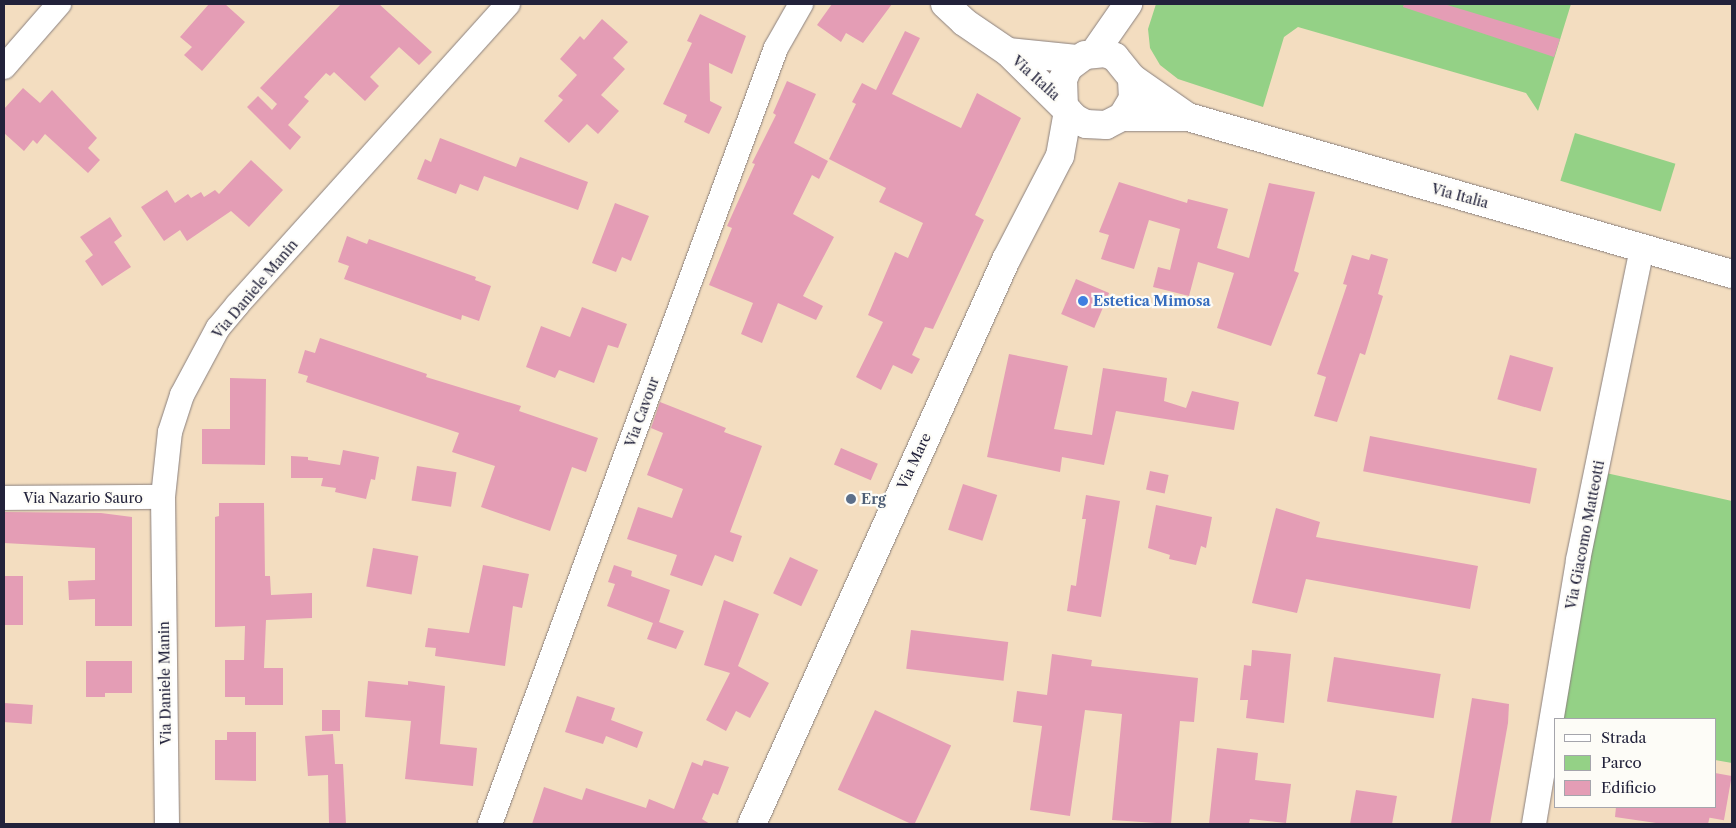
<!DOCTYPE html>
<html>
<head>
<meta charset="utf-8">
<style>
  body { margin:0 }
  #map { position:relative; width:1736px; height:828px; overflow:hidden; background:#f3ddc0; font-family:"Libre Caslon Text",serif }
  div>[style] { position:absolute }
  .green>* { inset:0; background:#94d186; transform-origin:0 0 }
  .building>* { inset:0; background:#e49db5; transform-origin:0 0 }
  .roads { filter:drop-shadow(0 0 1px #8a807e) drop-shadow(0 0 1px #8a807e) }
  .street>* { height:24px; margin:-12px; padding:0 12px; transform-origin:12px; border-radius:12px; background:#fff }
  .secondary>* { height:28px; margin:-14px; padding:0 14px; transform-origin:14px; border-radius:14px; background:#fff }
  .dots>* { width:14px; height:14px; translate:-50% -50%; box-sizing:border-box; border:2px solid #fdfcf7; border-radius:50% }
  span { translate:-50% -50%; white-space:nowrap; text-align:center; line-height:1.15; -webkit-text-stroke:4.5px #fdfcf7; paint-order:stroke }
  .street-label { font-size:14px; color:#22223b }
  .shop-label { font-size:14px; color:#366cbe; font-weight:700 }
  .left { translate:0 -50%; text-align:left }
  .service-label { font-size:14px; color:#4e5e75; font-weight:700 }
  .frame { position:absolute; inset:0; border:5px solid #22223b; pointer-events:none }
  .legend { position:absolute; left:1554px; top:718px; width:162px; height:90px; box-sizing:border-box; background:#fdfcf7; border:1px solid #a5a5ac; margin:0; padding:6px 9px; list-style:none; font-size:15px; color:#22223b }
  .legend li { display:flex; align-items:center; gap:10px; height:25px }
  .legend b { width:25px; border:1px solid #a5a5ac }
</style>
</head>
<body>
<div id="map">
  <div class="green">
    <div style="clip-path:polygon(1156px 4px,1571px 4px,1538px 111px,1526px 93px,1298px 27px,1284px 37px,1263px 107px,1178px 79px,1160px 65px,1150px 48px,1148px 29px)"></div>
    <div style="left:1575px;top:133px;width:105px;height:50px;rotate:17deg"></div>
    <div style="clip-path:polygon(1597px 471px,1732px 501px,1732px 763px,1715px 760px,1715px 719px,1555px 719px)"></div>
  </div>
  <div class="building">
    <div style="clip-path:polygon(209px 4px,225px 4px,245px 22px,202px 71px,184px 55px,192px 47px,180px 37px)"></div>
    <div style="clip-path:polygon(341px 4px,379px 4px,432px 52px,419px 65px,399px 47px,370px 77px,379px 86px,365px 101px,334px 72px,330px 76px,326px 73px,304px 97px,309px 101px,288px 125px,301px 137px,290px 150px,247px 107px,258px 96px,272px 110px,277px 104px,260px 88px)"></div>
    <div style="clip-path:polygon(832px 4px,892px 4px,863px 43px,846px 33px,841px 42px,817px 25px)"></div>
    <div style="clip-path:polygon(1404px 4px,1444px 4px,1560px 39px,1554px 57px,1403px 7px)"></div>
    <div style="clip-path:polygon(700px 14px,746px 36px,732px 74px,709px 63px,710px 101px,722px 107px,709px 134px,684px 122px,687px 115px,663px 104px,692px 43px,687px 41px)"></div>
    <div style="clip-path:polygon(602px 19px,628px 42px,613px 58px,625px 69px,601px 95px,619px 111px,598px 134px,587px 124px,569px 143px,544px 121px,563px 100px,558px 96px,577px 75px,560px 59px,580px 36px,584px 40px)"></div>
    <div style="clip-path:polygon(905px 31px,920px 38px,892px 94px,961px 128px,977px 93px,1021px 118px,975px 215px,984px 220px,933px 329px,925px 327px,912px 355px,920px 359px,912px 374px,893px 365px,881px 390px,856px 377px,883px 322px,868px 315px,895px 252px,908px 258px,923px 223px,879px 202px,886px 188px,829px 159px,856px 104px,852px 102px,862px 83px,876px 90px)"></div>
    <div style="clip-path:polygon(787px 81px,816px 94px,794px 143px,828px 161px,819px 179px,812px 175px,793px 214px,834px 237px,803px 296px,823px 306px,816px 320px,778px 303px,762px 343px,741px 334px,753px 303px,709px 285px,732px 228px,727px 226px,755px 164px,752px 163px,776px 115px,773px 113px)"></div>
    <div style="clip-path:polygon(23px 88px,40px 103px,52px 90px,97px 138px,88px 148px,100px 160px,88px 173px,45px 134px,37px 144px,33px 140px,24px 151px,4px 133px,4px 109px)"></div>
    <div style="clip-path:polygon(440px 138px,516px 167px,520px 157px,588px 182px,578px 210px,484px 176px,478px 191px,460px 184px,456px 194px,417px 179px,425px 159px,431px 162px)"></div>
    <div style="clip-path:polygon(251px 160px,283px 190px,249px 227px,231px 211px,187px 241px,180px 230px,164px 241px,141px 207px,167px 190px,175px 203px,188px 194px,191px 198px,201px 192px,204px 197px,215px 190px,219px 194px)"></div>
    <div style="clip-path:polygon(1119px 182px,1187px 203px,1188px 199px,1228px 209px,1217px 248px,1249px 258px,1269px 183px,1315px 192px,1294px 271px,1299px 273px,1271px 346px,1217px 328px,1234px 273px,1198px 262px,1189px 296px,1153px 287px,1158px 267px,1170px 270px,1180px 229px,1149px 220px,1134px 269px,1101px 259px,1109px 235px,1099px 232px)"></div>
    <div style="clip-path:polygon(615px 203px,649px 216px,631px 261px,622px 257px,616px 272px,592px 263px)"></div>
    <div style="clip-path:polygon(110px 217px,122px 236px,114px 242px,131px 267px,102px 286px,85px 261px,93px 255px,80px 237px)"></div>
    <div style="clip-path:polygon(347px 236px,367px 244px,369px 239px,476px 277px,475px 280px,491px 286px,479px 321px,462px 315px,461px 320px,344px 279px,349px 266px,338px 262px)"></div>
    <div style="clip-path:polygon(1371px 254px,1388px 259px,1378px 294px,1383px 296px,1365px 355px,1360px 353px,1337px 422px,1314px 416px,1326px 377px,1317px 374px,1347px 285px,1343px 284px,1352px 255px,1369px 260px)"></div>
    <div style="left:1076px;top:279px;width:36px;height:38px;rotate:23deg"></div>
    <div style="clip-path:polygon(582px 307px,627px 324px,618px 348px,608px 345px,594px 383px,559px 370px,555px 378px,526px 367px,541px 326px,570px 337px)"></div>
    <div style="clip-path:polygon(320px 338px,427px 374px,426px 377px,521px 406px,519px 411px,598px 438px,586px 472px,572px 467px,550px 531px,481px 507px,495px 466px,452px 452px,459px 433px,306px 382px,308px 376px,298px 373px,305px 350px,315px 353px)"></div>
    <div style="clip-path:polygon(1009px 354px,1068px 366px,1054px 429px,1092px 435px,1103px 368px,1167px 378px,1164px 401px,1186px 408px,1192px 391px,1239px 402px,1234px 430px,1116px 411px,1104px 465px,1062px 457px,1060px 472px,987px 457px)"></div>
    <div style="left:1510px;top:355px;width:45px;height:46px;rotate:16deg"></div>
    <div style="clip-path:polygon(230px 378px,266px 379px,265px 465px,202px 464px,202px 429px,230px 429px)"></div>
    <div style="clip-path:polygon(660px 402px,726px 428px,724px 432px,762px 446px,730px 532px,742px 536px,733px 562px,715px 555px,702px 586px,670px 575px,677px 555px,627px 539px,638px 507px,672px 518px,683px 489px,647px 475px,663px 433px,651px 428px)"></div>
    <div style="left:1370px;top:436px;width:170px;height:36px;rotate:11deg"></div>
    <div style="left:841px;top:448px;width:40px;height:18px;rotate:23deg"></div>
    <div style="clip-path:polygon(343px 450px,379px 457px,375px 480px,371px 479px,366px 499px,335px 492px,336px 488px,321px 486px,323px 478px,291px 478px,291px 456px,308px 457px,308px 460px,340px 465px)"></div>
    <div style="left:417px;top:466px;width:40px;height:35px;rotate:9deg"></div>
    <div style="left:1150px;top:471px;width:19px;height:19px;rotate:12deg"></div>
    <div style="left:963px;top:484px;width:36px;height:48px;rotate:18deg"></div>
    <div style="clip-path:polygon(1086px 495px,1120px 501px,1101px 617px,1067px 611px,1071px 585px,1076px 586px,1079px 564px,1086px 519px,1082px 519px)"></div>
    <div style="clip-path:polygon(219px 503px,264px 503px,265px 576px,270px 576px,271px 595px,312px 593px,312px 618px,266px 620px,264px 668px,283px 668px,283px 705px,245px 705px,245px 697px,225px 697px,225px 660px,244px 660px,245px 626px,215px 627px,215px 517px,219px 516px)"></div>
    <div style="clip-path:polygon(1156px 505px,1212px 517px,1206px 548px,1201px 546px,1196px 565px,1169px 559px,1170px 555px,1148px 548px)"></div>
    <div style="clip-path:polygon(1276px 508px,1320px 522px,1316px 537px,1478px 566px,1470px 609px,1306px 579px,1297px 613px,1252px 603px)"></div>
    <div style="clip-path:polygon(4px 512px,101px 513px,132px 517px,132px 626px,95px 626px,95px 599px,69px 600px,68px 581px,95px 580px,95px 548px,4px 543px)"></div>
    <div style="left:373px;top:548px;width:46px;height:39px;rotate:10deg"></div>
    <div style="left:790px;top:557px;width:31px;height:40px;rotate:25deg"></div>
    <div style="clip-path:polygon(483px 565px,529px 574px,522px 608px,513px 606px,505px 666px,435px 656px,436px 648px,425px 647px,428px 628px,469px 633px)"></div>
    <div style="clip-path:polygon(614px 565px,632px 571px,631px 576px,670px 590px,659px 622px,684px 631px,676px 649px,647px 639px,653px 623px,607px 606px,615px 584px,608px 582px)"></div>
    <div style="left:4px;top:576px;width:19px;height:49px"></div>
    <div style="clip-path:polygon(724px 600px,759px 614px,738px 666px,769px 683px,750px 718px,736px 711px,726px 731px,706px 720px,730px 673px,704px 665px)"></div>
    <div style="left:911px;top:630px;width:98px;height:39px;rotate:7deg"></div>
    <div style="clip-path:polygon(1252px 650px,1291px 654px,1284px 723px,1246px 718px,1248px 700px,1240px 700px,1244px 665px,1251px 666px)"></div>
    <div style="clip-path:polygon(1052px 654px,1092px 660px,1091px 666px,1198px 678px,1194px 722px,1180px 721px,1171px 824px,1112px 820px,1122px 714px,1085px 710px,1070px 816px,1030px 810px,1042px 726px,1013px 722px,1017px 691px,1047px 695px)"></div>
    <div style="left:1334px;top:657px;width:108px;height:45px;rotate:9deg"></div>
    <div style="clip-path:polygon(86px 661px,132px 661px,132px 693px,105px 693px,105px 697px,86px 697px)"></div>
    <div style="clip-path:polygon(368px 681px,408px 685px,408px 681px,445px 686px,440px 744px,477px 748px,473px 786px,405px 779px,411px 721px,365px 717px)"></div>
    <div style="clip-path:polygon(577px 696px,615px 708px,611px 720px,643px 732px,637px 748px,606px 736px,603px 744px,565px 732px)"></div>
    <div style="clip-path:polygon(1472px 698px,1509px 704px,1508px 723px,1490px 824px,1451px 824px)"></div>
    <div style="left:4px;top:703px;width:29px;height:19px;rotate:4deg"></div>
    <div style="left:322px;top:710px;width:18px;height:21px"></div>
    <div style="left:875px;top:710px;width:84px;height:88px;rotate:25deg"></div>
    <div style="clip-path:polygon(227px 732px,256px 732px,256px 781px,215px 780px,215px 740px,227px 740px)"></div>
    <div style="clip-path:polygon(333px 734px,335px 764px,343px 764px,346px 824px,329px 824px,328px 775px,308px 776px,305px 736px)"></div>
    <div style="clip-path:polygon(1217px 748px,1258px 753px,1255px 780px,1291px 784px,1286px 823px,1250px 819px,1249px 824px,1209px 824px)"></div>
    <div style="clip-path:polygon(704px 760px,729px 767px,718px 795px,713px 793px,702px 819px,710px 824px,532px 824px,544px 787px,582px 800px,586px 788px,646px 808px,649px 799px,674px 809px,692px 762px,702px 766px)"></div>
    <div style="left:1715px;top:773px;width:17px;height:45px;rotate:10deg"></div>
    <div style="clip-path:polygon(1356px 790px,1397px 796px,1392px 824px,1350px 824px)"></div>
    <div style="clip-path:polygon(1616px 807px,1712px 807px,1708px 824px,1663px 824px,1615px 817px)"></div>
  </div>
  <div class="roads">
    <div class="street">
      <div style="left:4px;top:67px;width:84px;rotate:-48.9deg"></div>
      <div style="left:4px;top:498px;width:159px;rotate:-0.4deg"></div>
      <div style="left:167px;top:824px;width:327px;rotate:-90.7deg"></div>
      <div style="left:163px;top:497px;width:65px;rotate:-83.9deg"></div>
      <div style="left:170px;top:432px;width:39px;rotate:-72deg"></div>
      <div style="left:182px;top:395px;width:76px;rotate:-61.8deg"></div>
      <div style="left:218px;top:328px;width:30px;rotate:-50deg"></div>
      <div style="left:237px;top:305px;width:405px;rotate:-48deg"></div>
      <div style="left:490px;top:824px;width:827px;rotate:-69.77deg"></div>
      <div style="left:776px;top:48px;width:51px;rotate:-60.4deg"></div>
      <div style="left:1534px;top:824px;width:268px;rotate:-80.5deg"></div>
      <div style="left:1578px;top:560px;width:319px;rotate:-78.4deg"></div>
    </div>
    <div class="secondary">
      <div style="left:945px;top:4px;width:26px;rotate:43deg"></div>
      <div style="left:964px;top:22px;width:53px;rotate:34.3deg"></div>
      <div style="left:1008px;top:52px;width:95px;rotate:44.6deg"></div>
      <div style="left:1076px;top:119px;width:11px;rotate:27deg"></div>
      <div style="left:1086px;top:124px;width:20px;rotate:3deg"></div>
      <div style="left:1106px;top:125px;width:18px;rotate:-27deg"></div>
      <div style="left:1122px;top:117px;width:21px;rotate:-59deg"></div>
      <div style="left:1133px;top:99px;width:21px;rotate:-93deg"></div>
      <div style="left:1132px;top:78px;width:27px;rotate:-129deg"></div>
      <div style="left:1115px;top:57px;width:11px;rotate:-158deg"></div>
      <div style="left:1105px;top:53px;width:20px;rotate:174deg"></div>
      <div style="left:1085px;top:55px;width:21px;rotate:143deg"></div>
      <div style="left:1068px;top:68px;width:12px;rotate:114deg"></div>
      <div style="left:1063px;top:79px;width:24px;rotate:88deg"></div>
      <div style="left:1008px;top:52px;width:69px;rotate:5.8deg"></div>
      <div style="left:1094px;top:53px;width:60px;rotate:-55.2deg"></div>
      <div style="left:1132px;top:78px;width:68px;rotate:34.9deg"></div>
      <div style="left:1122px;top:117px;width:66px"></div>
      <div style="left:1188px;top:117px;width:566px;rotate:16.1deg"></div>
      <div style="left:752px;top:824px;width:619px;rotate:-65.76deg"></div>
      <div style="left:1006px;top:260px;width:117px;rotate:-62.6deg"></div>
      <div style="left:1060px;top:156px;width:46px;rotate:-79.9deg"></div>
    </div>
  </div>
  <div class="dots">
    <div style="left:1083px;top:301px;background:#3f7fe0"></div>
    <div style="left:851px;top:499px;background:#5c6f8a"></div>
  </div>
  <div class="street-label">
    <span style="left:1036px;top:78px;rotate:42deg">Via Italia</span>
    <span style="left:1460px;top:196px;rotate:15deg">Via Italia</span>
    <span style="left:255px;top:289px;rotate:-50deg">Via Daniele Manin</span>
    <span style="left:642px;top:412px;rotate:-70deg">Via Cavour</span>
    <span style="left:914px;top:461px;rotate:-65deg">Via Mare</span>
    <span style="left:83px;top:498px">Via Nazario Sauro</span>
    <span style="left:1585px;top:535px;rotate:-79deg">Via Giacomo Matteotti</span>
    <span style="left:165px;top:683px;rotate:-91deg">Via Daniele Manin</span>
  </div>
  <div class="shop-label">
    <span class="left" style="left:1093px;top:301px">Estetica Mimosa</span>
  </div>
  <div class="service-label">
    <span class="left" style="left:861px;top:499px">Erg</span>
  </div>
  <div class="frame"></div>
  <ul class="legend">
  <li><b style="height:6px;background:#fff"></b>Strada</li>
  <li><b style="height:14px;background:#94d186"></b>Parco</li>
  <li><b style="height:14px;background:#e49db5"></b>Edificio</li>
  </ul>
</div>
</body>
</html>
